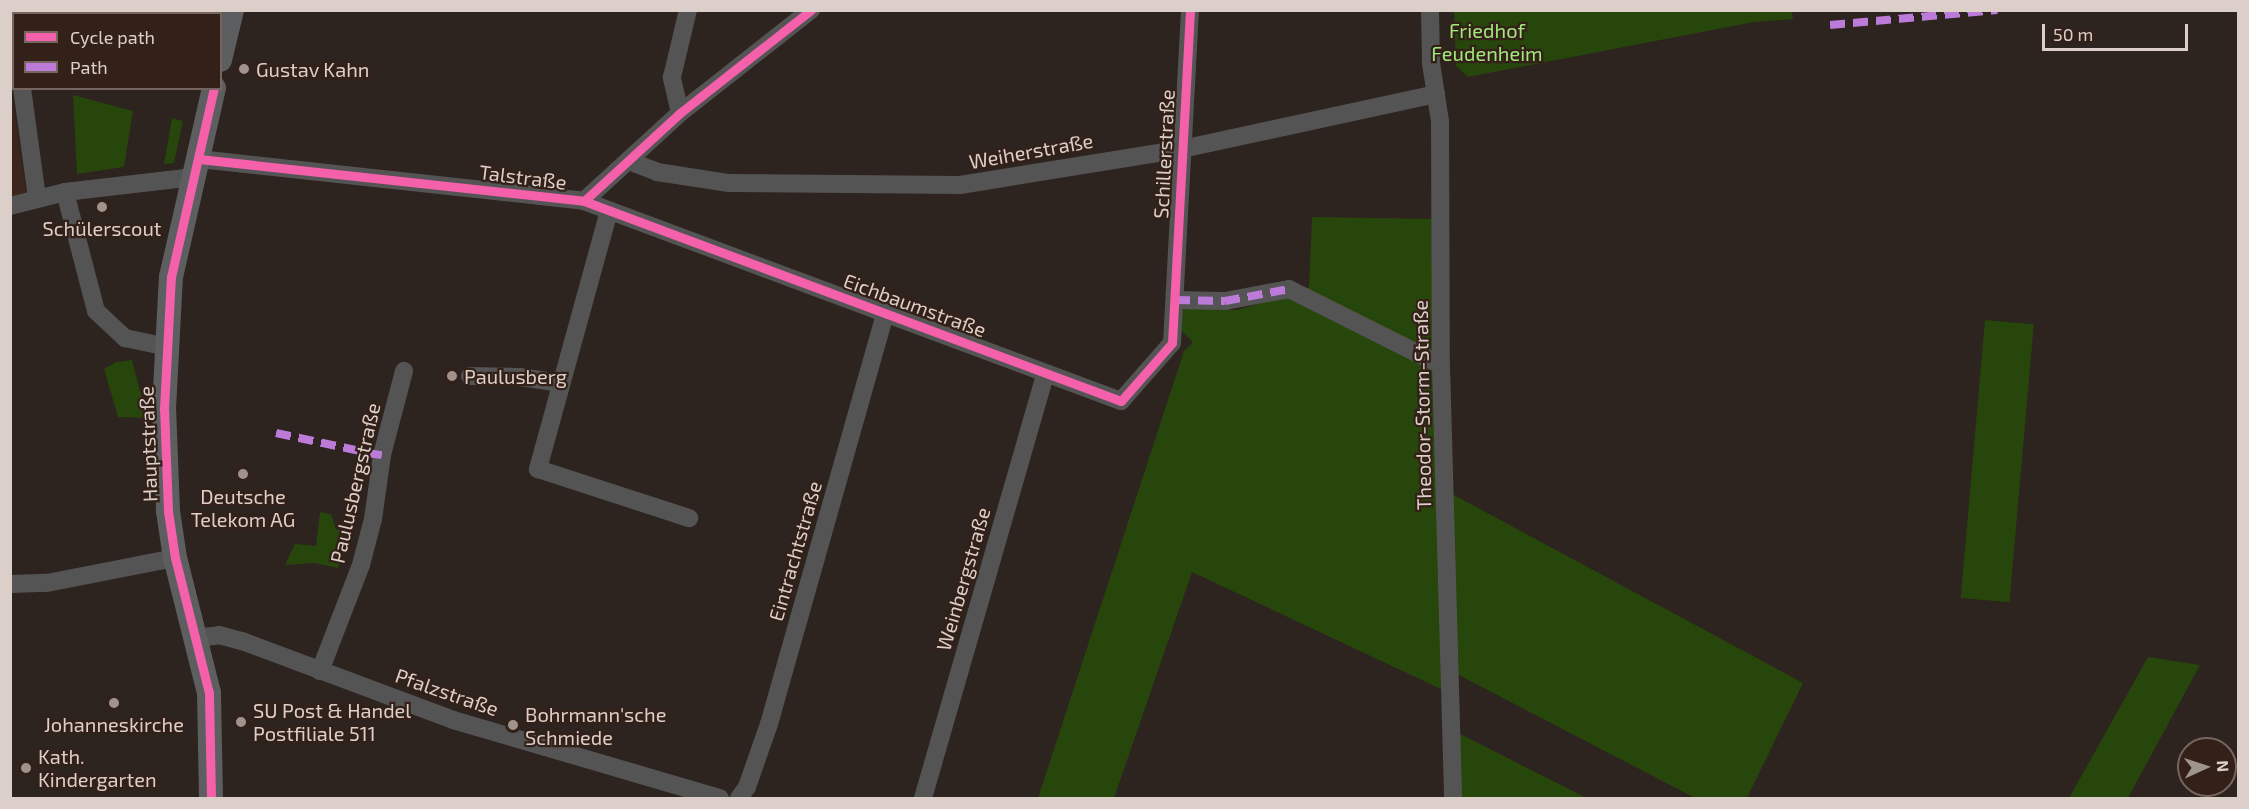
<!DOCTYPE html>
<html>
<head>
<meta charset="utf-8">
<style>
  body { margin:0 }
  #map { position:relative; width:2249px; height:809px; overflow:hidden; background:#2d231f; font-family:"Exo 2",sans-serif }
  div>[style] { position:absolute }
  .built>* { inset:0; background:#3c251c }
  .green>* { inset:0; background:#27460b; transform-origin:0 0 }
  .street>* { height:18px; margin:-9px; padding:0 9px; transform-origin:9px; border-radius:9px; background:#545455 }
  .secondary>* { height:24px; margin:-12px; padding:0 12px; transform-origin:12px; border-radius:12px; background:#5d5e60 }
  .quiet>* { height:8px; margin-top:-4px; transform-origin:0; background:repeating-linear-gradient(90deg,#bd7bd9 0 15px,transparent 0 23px) }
  .cycleway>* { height:9px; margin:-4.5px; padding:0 4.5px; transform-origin:4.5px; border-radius:4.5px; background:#f560ab }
  .dots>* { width:16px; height:16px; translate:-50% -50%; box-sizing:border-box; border:3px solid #332019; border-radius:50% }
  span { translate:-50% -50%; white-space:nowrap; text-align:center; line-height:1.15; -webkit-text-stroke:4.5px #332019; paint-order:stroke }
  .park-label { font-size:20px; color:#a2e77b }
  .poi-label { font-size:20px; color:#dccfca }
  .left { translate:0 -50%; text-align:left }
  .street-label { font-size:20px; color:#dccfca }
  .frame { position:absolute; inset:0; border:12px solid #dccfca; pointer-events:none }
  .legend { position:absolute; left:12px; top:12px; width:210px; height:78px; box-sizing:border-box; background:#332019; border:2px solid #776660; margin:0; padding:8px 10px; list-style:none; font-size:18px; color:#dccfca }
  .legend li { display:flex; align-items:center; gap:12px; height:30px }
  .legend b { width:30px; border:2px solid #776660 }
  .north { position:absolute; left:2177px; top:737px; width:60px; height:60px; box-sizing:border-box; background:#332019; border:2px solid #776660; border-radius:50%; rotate:87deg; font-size:16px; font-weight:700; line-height:24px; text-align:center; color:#dccfca }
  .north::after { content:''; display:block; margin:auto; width:21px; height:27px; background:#9f938e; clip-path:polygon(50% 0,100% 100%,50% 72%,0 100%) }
  .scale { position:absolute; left:2042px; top:24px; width:146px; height:27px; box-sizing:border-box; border:3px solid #dccfca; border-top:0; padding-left:8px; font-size:18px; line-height:21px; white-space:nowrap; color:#dccfca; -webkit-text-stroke:4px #332019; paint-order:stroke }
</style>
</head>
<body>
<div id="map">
  <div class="built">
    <div style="clip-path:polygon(10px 81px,26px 192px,11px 197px,10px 197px)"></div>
  </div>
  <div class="green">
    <div style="clip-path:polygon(1792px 11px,1793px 19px,1754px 22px,1468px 77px,1456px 66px,1454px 11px)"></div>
    <div style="clip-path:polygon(73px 95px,133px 111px,124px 167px,77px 174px)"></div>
    <div style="clip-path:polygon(172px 118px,183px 121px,174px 163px,164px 164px)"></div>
    <div style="clip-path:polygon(1312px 217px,1437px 219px,1443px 690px,1192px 572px,1114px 798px,1038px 798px,1184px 351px,1193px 342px,1178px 327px,1179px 314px,1186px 307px,1237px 310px,1285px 296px,1297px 303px,1309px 287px)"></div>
    <div style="left:1985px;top:320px;width:49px;height:279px;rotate:5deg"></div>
    <div style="clip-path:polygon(132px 360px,147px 418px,118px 417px,104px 369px,116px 362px)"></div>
    <div style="clip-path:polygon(1452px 494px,1803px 683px,1747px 798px,1695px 798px,1455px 673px)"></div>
    <div style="clip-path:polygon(320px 512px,331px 514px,336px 529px,345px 531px,338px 568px,314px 563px,285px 565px,295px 544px,316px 546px)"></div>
    <div style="clip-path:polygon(2148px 657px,2200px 665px,2128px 798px,2069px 798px)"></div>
    <div style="clip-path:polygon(1458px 733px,1587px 798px,1459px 798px)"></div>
  </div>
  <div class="street">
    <div style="left:12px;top:10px;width:11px;rotate:80deg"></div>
    <div style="left:1430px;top:10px;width:53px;rotate:88.9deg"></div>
    <div style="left:1431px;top:63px;width:59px;rotate:81.2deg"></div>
    <div style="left:1440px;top:121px;width:244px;rotate:89.8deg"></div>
    <div style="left:1441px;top:365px;width:433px;rotate:88.4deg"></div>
    <div style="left:22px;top:88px;width:110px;rotate:82.2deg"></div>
    <div style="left:680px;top:113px;width:37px;rotate:-103deg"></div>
    <div style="left:672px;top:77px;width:69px;rotate:-76.6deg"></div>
    <div style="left:199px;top:159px;width:387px;rotate:6.2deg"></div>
    <div style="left:584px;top:201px;width:130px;rotate:-42.5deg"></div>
    <div style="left:680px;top:113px;width:167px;rotate:-38.2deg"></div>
    <div style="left:629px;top:161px;width:30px;rotate:21deg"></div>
    <div style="left:657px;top:172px;width:73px;rotate:8.7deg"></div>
    <div style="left:729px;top:183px;width:231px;rotate:0.5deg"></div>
    <div style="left:960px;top:185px;width:225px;rotate:-9.2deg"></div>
    <div style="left:1182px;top:149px;width:260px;rotate:-12.2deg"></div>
    <div style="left:65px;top:192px;width:123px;rotate:75.4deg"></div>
    <div style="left:96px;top:311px;width:40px;rotate:43deg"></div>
    <div style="left:125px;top:338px;width:40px;rotate:12deg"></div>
    <div style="left:584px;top:201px;width:573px;rotate:20.43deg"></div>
    <div style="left:1121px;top:401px;width:77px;rotate:-48.7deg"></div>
    <div style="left:1172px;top:343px;width:333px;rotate:-86.9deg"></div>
    <div style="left:10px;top:206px;width:57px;rotate:-14.3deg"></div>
    <div style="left:65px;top:192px;width:130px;rotate:-6.6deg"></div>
    <div style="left:609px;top:211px;width:268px;rotate:105.4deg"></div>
    <div style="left:538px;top:469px;width:159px;rotate:18deg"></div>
    <div style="left:1175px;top:300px;width:50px;rotate:1.1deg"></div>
    <div style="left:1225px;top:301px;width:65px;rotate:-10.6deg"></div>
    <div style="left:1289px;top:289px;width:170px;rotate:26.6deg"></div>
    <div style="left:470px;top:376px;width:50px;rotate:1.1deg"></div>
    <div style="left:520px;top:377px;width:40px;rotate:8.5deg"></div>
    <div style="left:10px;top:584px;width:37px;rotate:-2deg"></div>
    <div style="left:47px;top:583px;width:130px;rotate:-11.1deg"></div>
    <div style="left:196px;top:638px;width:23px;rotate:-7deg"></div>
    <div style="left:219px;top:635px;width:24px;rotate:15deg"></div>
    <div style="left:242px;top:641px;width:225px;rotate:20.5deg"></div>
    <div style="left:453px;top:720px;width:278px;rotate:16.3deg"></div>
    <div style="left:320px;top:671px;width:114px;rotate:-68.9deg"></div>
    <div style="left:361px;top:565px;width:48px;rotate:-75.4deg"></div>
    <div style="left:373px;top:519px;width:65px;rotate:-82deg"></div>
    <div style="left:382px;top:455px;width:87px;rotate:-75.3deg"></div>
    <div style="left:739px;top:798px;width:14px;rotate:-54deg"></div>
    <div style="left:747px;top:787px;width:67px;rotate:-70.8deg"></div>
    <div style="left:769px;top:724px;width:427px;rotate:-74.2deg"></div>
    <div style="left:923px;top:798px;width:442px;rotate:-73.9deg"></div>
  </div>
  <div class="secondary">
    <div style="left:220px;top:60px;width:51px;rotate:-76.5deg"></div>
    <div style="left:211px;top:798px;width:105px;rotate:-91.1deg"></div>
    <div style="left:209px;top:693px;width:139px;rotate:-104.1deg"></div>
    <div style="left:175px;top:558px;width:48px;rotate:-98.5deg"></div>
    <div style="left:168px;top:511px;width:102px;rotate:-92.2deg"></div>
    <div style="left:164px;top:409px;width:132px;rotate:-87deg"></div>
    <div style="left:171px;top:277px;width:194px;rotate:-77.2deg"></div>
  </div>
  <div class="quiet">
    <div style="left:1830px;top:25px;width:168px;rotate:-5.1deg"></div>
    <div style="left:1175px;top:300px;width:50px;rotate:1.1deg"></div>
    <div style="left:1225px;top:301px;width:65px;rotate:-10.6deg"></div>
    <div style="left:276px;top:433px;width:86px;rotate:12.1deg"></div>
    <div style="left:367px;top:453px;width:15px;rotate:8deg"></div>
  </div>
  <div class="cycleway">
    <div style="left:199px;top:159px;width:387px;rotate:6.2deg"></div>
    <div style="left:584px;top:201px;width:130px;rotate:-42.5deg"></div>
    <div style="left:680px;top:113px;width:167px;rotate:-38.2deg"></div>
    <div style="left:584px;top:201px;width:573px;rotate:20.43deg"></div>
    <div style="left:1121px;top:401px;width:77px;rotate:-48.7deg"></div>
    <div style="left:1172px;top:343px;width:333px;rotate:-86.9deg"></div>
    <div style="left:211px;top:798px;width:105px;rotate:-91.1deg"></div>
    <div style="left:209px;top:693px;width:139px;rotate:-104.1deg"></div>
    <div style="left:175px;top:558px;width:48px;rotate:-98.5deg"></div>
    <div style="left:168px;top:511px;width:102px;rotate:-92.2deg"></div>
    <div style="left:164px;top:409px;width:132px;rotate:-87deg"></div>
    <div style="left:171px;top:277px;width:194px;rotate:-77.2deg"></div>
  </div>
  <div class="dots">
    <div style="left:244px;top:69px;background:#9f938e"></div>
    <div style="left:102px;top:207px;background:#9f938e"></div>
    <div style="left:452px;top:376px;background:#9f938e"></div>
    <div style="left:243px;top:474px;background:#9f938e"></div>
    <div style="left:114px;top:703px;background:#9f938e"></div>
    <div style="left:241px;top:722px;background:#9f938e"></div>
    <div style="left:513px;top:725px;background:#9f938e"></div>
    <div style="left:26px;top:768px;background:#9f938e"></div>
  </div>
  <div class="park-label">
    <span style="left:1487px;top:42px">Friedhof<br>Feudenheim</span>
  </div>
  <div class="poi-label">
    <span class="left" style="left:256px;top:69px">Gustav Kahn</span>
    <span style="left:102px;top:228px">Schülerscout</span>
    <span class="left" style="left:464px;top:376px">Paulusberg</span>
    <span style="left:243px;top:508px">Deutsche<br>Telekom AG</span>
    <span class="left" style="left:253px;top:722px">SU Post &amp; Handel<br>Postfiliale 511</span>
    <span class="left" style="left:525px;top:726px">Bohrmann'sche<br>Schmiede</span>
    <span style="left:114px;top:724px">Johanneskirche</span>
    <span class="left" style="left:38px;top:768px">Kath.<br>Kindergarten</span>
  </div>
  <div class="street-label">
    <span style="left:1031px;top:151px;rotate:-10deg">Weiherstraße</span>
    <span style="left:1164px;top:154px;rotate:-87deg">Schillerstraße</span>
    <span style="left:523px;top:177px;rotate:7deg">Talstraße</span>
    <span style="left:915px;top:305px;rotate:20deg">Eichbaumstraße</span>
    <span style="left:1422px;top:405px;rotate:-91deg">Theodor-Storm-Straße</span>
    <span style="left:148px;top:444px;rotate:-92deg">Hauptstraße</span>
    <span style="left:355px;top:483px;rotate:-77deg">Paulusbergstraße</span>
    <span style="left:795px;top:551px;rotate:-74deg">Eintrachtstraße</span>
    <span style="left:963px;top:579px;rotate:-74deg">Weinbergstraße</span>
    <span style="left:447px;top:692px;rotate:19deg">Pfalzstraße</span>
  </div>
  <div class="frame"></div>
  <ul class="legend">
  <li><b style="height:8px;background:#f560ab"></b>Cycle path</li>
  <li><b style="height:8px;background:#bd7bd9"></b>Path</li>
  </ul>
  <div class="north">N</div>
  <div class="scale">50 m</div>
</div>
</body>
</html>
